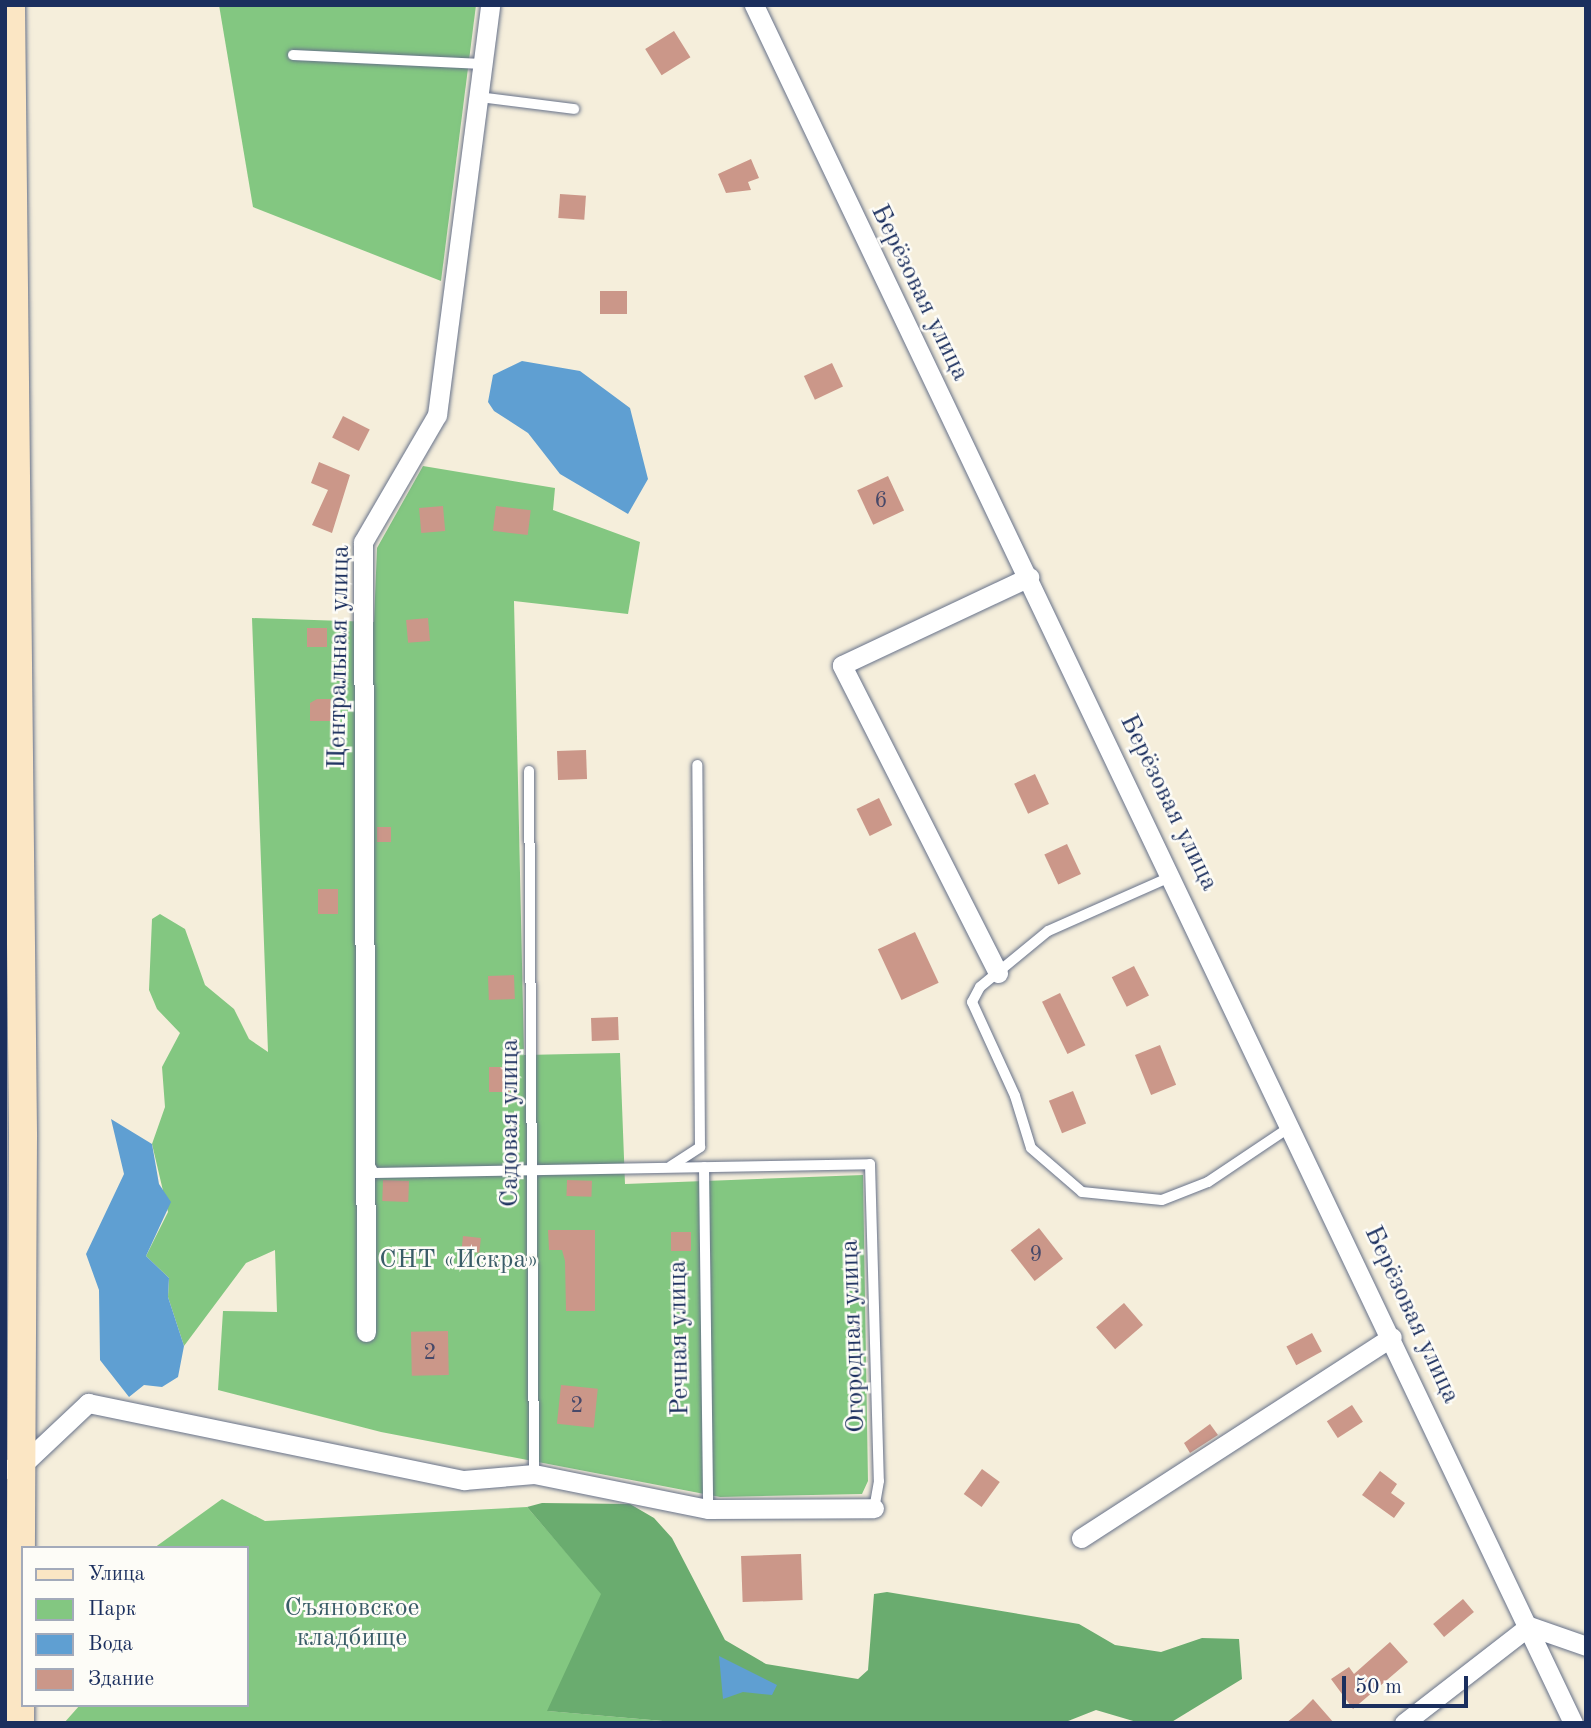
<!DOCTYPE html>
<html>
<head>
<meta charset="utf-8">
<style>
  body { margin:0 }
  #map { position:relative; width:1591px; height:1728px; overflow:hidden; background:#f5eedb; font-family:"Old Standard TT",serif }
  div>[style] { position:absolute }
  .green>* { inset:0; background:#83c781 }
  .forest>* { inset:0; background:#6aac6f }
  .water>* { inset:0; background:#5f9fd2 }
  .building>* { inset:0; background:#cb9789; transform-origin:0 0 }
  .roads { filter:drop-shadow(0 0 2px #67728a) drop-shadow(0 0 2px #67728a) }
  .service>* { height:10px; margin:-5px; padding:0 5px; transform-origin:5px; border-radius:5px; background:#fff }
  .minor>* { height:19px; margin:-9.5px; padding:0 9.5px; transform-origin:9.5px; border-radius:9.5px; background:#fff }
  .secondary>* { height:28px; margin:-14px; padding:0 14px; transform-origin:14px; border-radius:14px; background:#fbe6c4 }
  span { translate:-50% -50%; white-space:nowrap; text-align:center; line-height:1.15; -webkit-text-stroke:5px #fdfcf7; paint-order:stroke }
  .number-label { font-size:23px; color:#474969 }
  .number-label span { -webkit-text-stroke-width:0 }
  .street-label { font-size:26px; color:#1b2f5e }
  .park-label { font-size:26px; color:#3a5d68 }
  .frame { position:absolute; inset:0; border:7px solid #1b2f5e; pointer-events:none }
  .legend { position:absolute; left:21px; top:1546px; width:228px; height:161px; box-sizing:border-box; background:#fdfcf7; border:2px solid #a3aaba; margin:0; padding:9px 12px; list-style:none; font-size:21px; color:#1b2f5e }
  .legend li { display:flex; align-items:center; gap:14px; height:35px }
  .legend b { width:35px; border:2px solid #a3aaba }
  .scale { position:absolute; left:1342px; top:1676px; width:126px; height:32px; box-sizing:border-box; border:4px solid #1b2f5e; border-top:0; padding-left:9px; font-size:21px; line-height:24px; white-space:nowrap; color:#1b2f5e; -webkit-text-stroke:5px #fdfcf7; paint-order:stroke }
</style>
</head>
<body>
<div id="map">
  <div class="green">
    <div style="clip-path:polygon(219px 5px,476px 5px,441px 281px,253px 207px)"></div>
    <div style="clip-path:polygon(423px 466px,555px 488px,553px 510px,640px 542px,628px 614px,514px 601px,524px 1055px,620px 1053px,625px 1184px,863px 1175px,868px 1481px,862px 1494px,720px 1497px,381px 1432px,218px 1390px,223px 1311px,277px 1312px,275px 1250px,246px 1263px,184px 1346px,168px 1297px,169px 1278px,146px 1256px,168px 1212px,152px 1144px,165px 1107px,162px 1067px,180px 1033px,157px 1009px,149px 990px,152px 919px,160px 914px,185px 929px,205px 985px,234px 1009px,249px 1039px,268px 1052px,252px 618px,374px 622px,377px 548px)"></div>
    <div style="clip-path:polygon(222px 1499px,265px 1521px,527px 1507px,602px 1594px,548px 1711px,686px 1723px,64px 1723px,80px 1705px,247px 1705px,247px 1548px,154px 1548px)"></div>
  </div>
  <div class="forest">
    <div style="clip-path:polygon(542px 1503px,630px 1504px,654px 1518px,672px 1538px,725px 1640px,766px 1664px,858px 1679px,868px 1670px,874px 1594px,887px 1592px,1079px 1624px,1115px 1645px,1161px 1652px,1202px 1638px,1239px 1639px,1242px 1679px,1170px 1723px,1140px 1723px,1096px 1710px,1063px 1723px,686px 1723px,547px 1711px,601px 1594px,527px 1507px)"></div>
  </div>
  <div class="water">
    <div style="clip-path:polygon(522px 361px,580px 371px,630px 408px,648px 479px,628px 514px,560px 474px,528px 433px,494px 411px,488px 402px,493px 375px)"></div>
    <div style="clip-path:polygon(111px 1119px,152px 1144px,159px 1184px,171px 1202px,146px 1256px,169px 1278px,168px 1297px,184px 1346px,178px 1377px,162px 1387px,144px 1385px,129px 1397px,100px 1360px,99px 1290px,86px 1254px,124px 1174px)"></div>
    <div style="clip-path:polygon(719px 1656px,777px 1685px,772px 1695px,743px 1692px,723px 1699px)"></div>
  </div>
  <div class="building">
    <div style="left:674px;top:31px;width:31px;height:34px;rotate:58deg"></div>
    <div style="clip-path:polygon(751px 159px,759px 178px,748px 182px,751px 190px,726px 193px,718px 174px)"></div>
    <div style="left:560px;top:194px;width:26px;height:24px;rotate:4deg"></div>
    <div style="left:600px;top:291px;width:27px;height:23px"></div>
    <div style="left:832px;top:363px;width:26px;height:31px;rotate:65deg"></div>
    <div style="left:343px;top:416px;width:30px;height:24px;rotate:27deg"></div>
    <div style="clip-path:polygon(319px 462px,350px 475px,332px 533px,312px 525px,328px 490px,311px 483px)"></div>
    <div style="left:888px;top:476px;width:38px;height:34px;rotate:65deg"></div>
    <div style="left:443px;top:506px;width:25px;height:24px;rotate:85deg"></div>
    <div style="left:496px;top:506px;width:35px;height:25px;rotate:7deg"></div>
    <div style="left:428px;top:618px;width:23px;height:22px;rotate:85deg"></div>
    <div style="left:307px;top:628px;width:20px;height:19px"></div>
    <div style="clip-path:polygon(317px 699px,331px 699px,331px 721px,310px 721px,310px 703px)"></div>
    <div style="left:586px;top:750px;width:29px;height:29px;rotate:88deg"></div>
    <div style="left:1035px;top:774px;width:33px;height:23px;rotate:65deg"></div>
    <div style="left:879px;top:798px;width:30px;height:25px;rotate:64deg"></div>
    <div style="left:377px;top:827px;width:14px;height:15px"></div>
    <div style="left:1067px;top:844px;width:33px;height:25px;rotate:65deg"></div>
    <div style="left:338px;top:889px;width:25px;height:20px;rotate:90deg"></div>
    <div style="left:915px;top:932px;width:56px;height:41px;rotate:65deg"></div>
    <div style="left:1134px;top:966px;width:33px;height:25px;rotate:63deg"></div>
    <div style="left:514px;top:975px;width:24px;height:26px;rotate:88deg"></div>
    <div style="left:1060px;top:993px;width:58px;height:20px;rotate:64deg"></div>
    <div style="left:618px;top:1017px;width:23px;height:27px;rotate:88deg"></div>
    <div style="left:1160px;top:1045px;width:43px;height:27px;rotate:68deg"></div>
    <div style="left:489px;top:1067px;width:21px;height:25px"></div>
    <div style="left:1073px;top:1091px;width:35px;height:26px;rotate:68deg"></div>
    <div style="left:383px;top:1180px;width:26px;height:21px;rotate:2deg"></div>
    <div style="left:567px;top:1180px;width:25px;height:16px;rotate:2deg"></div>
    <div style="left:1039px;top:1228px;width:39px;height:36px;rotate:52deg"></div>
    <div style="clip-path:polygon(548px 1230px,595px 1230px,595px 1311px,566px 1311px,565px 1261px,562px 1250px,549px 1250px)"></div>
    <div style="left:671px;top:1232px;width:20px;height:19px"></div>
    <div style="left:463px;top:1236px;width:18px;height:15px;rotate:6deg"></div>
    <div style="left:1124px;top:1303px;width:29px;height:37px;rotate:49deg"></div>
    <div style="left:448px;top:1331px;width:44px;height:37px;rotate:89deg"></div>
    <div style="left:1312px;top:1333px;width:21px;height:29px;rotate:62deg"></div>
    <div style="left:561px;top:1385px;width:37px;height:39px;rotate:6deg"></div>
    <div style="left:1352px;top:1405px;width:20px;height:30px;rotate:57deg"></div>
    <div style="clip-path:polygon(1210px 1424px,1218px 1435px,1190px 1453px,1184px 1443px)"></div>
    <div style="left:982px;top:1469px;width:22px;height:31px;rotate:36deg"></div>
    <div style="clip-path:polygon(1380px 1471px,1397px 1484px,1391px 1493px,1405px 1503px,1394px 1518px,1362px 1495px)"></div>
    <div style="left:801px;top:1554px;width:46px;height:60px;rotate:88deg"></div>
    <div style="left:1463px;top:1599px;width:17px;height:39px;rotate:50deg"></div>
    <div style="clip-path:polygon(1390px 1642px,1408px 1662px,1353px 1709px,1331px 1679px,1349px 1667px,1354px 1674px)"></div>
    <div style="clip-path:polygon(1313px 1699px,1334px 1723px,1286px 1723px,1301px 1711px)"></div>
  </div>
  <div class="roads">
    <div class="service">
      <div style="left:293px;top:55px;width:190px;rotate:2.7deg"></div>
      <div style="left:479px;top:97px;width:96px;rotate:7.2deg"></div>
      <div style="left:529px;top:771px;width:703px;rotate:89.59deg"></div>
      <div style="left:1170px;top:877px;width:133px;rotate:156.1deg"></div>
      <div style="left:1048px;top:931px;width:88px;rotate:140.5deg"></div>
      <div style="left:980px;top:987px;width:17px;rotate:118deg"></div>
      <div style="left:972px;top:1002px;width:103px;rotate:65.4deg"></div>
      <div style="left:1015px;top:1096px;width:54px;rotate:72.9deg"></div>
      <div style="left:1031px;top:1148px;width:67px;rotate:40.8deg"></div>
      <div style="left:1082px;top:1192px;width:80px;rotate:5.7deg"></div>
      <div style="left:1162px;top:1200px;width:49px;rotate:-21.4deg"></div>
      <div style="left:1208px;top:1182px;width:99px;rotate:-33.9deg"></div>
      <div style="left:369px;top:1164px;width:10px;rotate:61deg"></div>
      <div style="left:374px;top:1173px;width:496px;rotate:-1deg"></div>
      <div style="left:870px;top:1164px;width:317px;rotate:88.4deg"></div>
      <div style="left:879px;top:1481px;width:27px;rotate:100deg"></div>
      <div style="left:671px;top:1166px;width:35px;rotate:-33deg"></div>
      <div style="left:700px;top:1147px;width:382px;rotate:-90.4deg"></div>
      <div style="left:704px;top:1167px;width:342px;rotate:89.3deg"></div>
    </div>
    <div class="minor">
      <div style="left:754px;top:5px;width:1903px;rotate:64.51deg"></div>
      <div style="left:998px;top:973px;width:345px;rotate:-116.9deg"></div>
      <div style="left:842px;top:665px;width:207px;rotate:-25.2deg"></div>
      <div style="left:366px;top:1332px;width:790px;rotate:-90.22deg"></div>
      <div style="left:363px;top:542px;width:147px;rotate:-59.8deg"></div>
      <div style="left:437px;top:415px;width:413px;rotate:-82.6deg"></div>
      <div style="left:5px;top:1469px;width:14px;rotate:-4deg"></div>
      <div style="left:19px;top:1468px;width:95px;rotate:-43.3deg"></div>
      <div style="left:88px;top:1403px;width:384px;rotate:11.6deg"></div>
      <div style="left:464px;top:1480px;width:70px;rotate:-4.9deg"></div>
      <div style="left:534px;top:1474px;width:177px;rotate:11.4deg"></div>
      <div style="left:708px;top:1509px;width:166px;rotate:-0.3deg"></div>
      <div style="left:1081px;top:1538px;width:370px;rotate:-32.9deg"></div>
      <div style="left:1529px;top:1626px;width:60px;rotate:19.3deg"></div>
      <div style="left:1404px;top:1723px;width:158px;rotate:-37.8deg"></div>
    </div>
    <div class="secondary">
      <div style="left:11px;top:5px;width:1132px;rotate:89.39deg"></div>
      <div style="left:23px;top:1137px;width:586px;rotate:90.29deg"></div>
    </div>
  </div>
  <div class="number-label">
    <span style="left:881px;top:501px">6</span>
    <span style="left:1036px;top:1255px">9</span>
    <span style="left:430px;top:1353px">2</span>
    <span style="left:577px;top:1406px">2</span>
  </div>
  <div class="street-label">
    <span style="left:919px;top:293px;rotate:64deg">Берёзовая улица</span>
    <span style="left:340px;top:657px;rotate:-89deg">Центральная улица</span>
    <span style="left:1168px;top:803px;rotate:64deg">Берёзовая улица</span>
    <span style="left:511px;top:1123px;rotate:-90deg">Садовая улица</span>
    <span style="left:1411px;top:1315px;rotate:65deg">Берёзовая улица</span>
    <span style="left:854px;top:1336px;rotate:-92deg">Огородная улица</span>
    <span style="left:680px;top:1338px;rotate:-91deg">Речная улица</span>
  </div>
  <div class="park-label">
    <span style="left:459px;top:1261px">СНТ «Искра»</span>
    <span style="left:352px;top:1624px">Съяновское<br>кладбище</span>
  </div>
  <div class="frame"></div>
  <ul class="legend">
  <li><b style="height:9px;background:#fbe6c4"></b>Улица</li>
  <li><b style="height:19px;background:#83c781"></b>Парк</li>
  <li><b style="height:19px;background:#5f9fd2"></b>Вода</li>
  <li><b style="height:19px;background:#cb9789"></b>Здание</li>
  </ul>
  <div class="scale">50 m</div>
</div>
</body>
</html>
